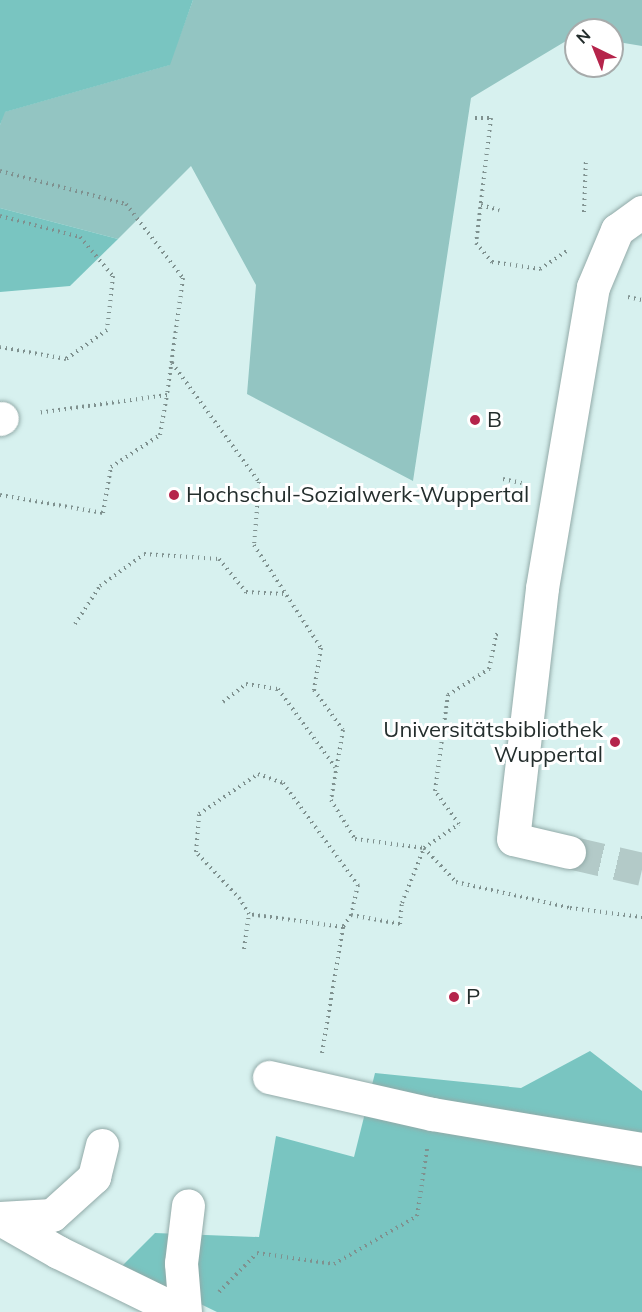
<!DOCTYPE html>
<html>
<head>
<meta charset="utf-8">
<style>
  body { margin:0 }
  #map { position:relative; width:642px; height:1312px; overflow:hidden; background:#d7f1ef; font-family:Mulish,sans-serif }
  div>[style] { position:absolute }
  .green>* { inset:0; background:#93c5c2 }
  .forest>* { inset:0; background:#79c5c1 }
  .minor-tunnel>* { height:33px; margin-top:-16.5px; transform-origin:0; background:repeating-linear-gradient(90deg,#b3cac8 0 33px,transparent 0 49px) }
  .path>* { height:4px; margin-top:-2px; transform-origin:0; background:repeating-linear-gradient(90deg,#7f918f 0 1.5px,transparent 0 6px) }
  .roads { filter:drop-shadow(0 0 2px #92aaa8) drop-shadow(0 0 2px #92aaa8) }
  .minor>* { height:33px; margin:-16.5px; padding:0 16.5px; transform-origin:16.5px; border-radius:16.5px; background:#fff }
  .dots>* { width:16px; height:16px; translate:-50% -50%; box-sizing:border-box; border:3px solid #fff; border-radius:50% }
  span { translate:-50% -50%; white-space:nowrap; text-align:center; line-height:1.15; -webkit-text-stroke:6px #fff; paint-order:stroke }
  .poi-label { font-size:22px; color:#242e2d }
  .left { translate:0 -50%; text-align:left }
  .right { translate:-100% -50%; text-align:right }
  .north { position:absolute; left:564px; top:18px; width:60px; height:60px; box-sizing:border-box; background:#fff; border:2px solid #a7abab; border-radius:50%; rotate:317deg; font-size:16px; font-weight:700; line-height:24px; text-align:center; color:#242e2d }
  .north::after { content:''; display:block; margin:auto; width:21px; height:27px; background:#b5244b; clip-path:polygon(50% 0,100% 100%,50% 72%,0 100%) }
</style>
</head>
<body>
<div id="map">
  <div class="green">
    <div style="clip-path:polygon(193px 0,642px 0,642px 46px,612px 41px,612px 30px,576px 30px,576px 35px,471px 98px,413px 481px,247px 394px,256px 285px,191px 166px,118px 239px,0 208px,0 125px,4px 112px,169px 65px)"></div>
  </div>
  <div class="forest">
    <div style="clip-path:polygon(0 0,193px 0,170px 65px,5px 112px,0 125px)"></div>
    <div style="clip-path:polygon(0 208px,118px 239px,70px 286px,0 292px)"></div>
    <div style="clip-path:polygon(590px 1051px,642px 1091px,642px 1312px,217px 1312px,122px 1266px,155px 1233px,259px 1237px,276px 1136px,354px 1157px,375px 1073px,521px 1088px)"></div>
  </div>
  <div class="minor-tunnel">
    <div style="left:569px;top:852px;width:75px;rotate:13.1deg"></div>
  </div>
  <div class="path">
    <div style="left:475px;top:118px;width:16px"></div>
    <div style="left:491px;top:118px;width:126px;rotate:96.8deg"></div>
    <div style="left:476px;top:243px;width:25px;rotate:50deg"></div>
    <div style="left:492px;top:262px;width:49px;rotate:8.3deg"></div>
    <div style="left:540px;top:269px;width:32px;rotate:-34deg"></div>
    <div style="left:0;top:171px;width:130px;rotate:14.7deg"></div>
    <div style="left:126px;top:204px;width:93px;rotate:52.4deg"></div>
    <div style="left:183px;top:278px;width:118px;rotate:97.8deg"></div>
    <div style="left:167px;top:395px;width:131px;rotate:172.1deg"></div>
    <div style="left:481px;top:205px;width:19px;rotate:16deg"></div>
    <div style="left:584px;top:212px;width:54px;rotate:-87.9deg"></div>
    <div style="left:0;top:216px;width:83px;rotate:14.7deg"></div>
    <div style="left:80px;top:237px;width:51px;rotate:49.8deg"></div>
    <div style="left:113px;top:276px;width:54px;rotate:96.3deg"></div>
    <div style="left:107px;top:330px;width:50px;rotate:144.7deg"></div>
    <div style="left:66px;top:359px;width:67px;rotate:-169.7deg"></div>
    <div style="left:628px;top:297px;width:14px;rotate:12deg"></div>
    <div style="left:172px;top:363px;width:147px;rotate:53.8deg"></div>
    <div style="left:259px;top:482px;width:63px;rotate:94.5deg"></div>
    <div style="left:254px;top:545px;width:123px;rotate:57deg"></div>
    <div style="left:321px;top:648px;width:43px;rotate:99.5deg"></div>
    <div style="left:314px;top:690px;width:49px;rotate:54.1deg"></div>
    <div style="left:343px;top:730px;width:71px;rotate:99.7deg"></div>
    <div style="left:331px;top:800px;width:46px;rotate:58.4deg"></div>
    <div style="left:355px;top:839px;width:70px;rotate:7.4deg"></div>
    <div style="left:424px;top:848px;width:47px;rotate:46.7deg"></div>
    <div style="left:456px;top:882px;width:117px;rotate:12.8deg"></div>
    <div style="left:570px;top:908px;width:73px;rotate:7.1deg"></div>
    <div style="left:503px;top:479px;width:19px;rotate:12deg"></div>
    <div style="left:0;top:495px;width:105px;rotate:9.9deg"></div>
    <div style="left:103px;top:513px;width:47px;rotate:-80.1deg"></div>
    <div style="left:111px;top:467px;width:59px;rotate:-33.1deg"></div>
    <div style="left:160px;top:435px;width:41px;rotate:-80.1deg"></div>
    <div style="left:75px;top:624px;width:45px;rotate:-56.7deg"></div>
    <div style="left:100px;top:586px;width:54px;rotate:-36deg"></div>
    <div style="left:144px;top:554px;width:75px;rotate:3.8deg"></div>
    <div style="left:219px;top:559px;width:43px;rotate:50.7deg"></div>
    <div style="left:246px;top:592px;width:39px;rotate:3deg"></div>
    <div style="left:223px;top:702px;width:29px;rotate:-38deg"></div>
    <div style="left:246px;top:684px;width:32px;rotate:9deg"></div>
    <div style="left:278px;top:689px;width:97px;rotate:53.8deg"></div>
    <div style="left:351px;top:915px;width:50px;rotate:10.4deg"></div>
    <div style="left:400px;top:924px;width:21px;rotate:-85deg"></div>
    <div style="left:402px;top:903px;width:59px;rotate:-68.2deg"></div>
    <div style="left:424px;top:848px;width:42px;rotate:-34.4deg"></div>
    <div style="left:459px;top:824px;width:41px;rotate:-126deg"></div>
    <div style="left:435px;top:791px;width:97px;rotate:-82.3deg"></div>
    <div style="left:448px;top:695px;width:49px;rotate:-32.4deg"></div>
    <div style="left:489px;top:669px;width:35px;rotate:-78deg"></div>
    <div style="left:496px;top:635px;width:5px;rotate:-37deg"></div>
    <div style="left:244px;top:949px;width:35px;rotate:-82deg"></div>
    <div style="left:249px;top:914px;width:17px;rotate:-121deg"></div>
    <div style="left:240px;top:899px;width:64px;rotate:-133.1deg"></div>
    <div style="left:196px;top:852px;width:38px;rotate:-85deg"></div>
    <div style="left:199px;top:814px;width:71px;rotate:-34.1deg"></div>
    <div style="left:258px;top:774px;width:27px;rotate:20deg"></div>
    <div style="left:283px;top:783px;width:127px;rotate:53.7deg"></div>
    <div style="left:358px;top:885px;width:31px;rotate:103deg"></div>
    <div style="left:351px;top:915px;width:14px;rotate:124deg"></div>
    <div style="left:343px;top:927px;width:95px;rotate:-172.1deg"></div>
    <div style="left:322px;top:1053px;width:128px;rotate:-80.5deg"></div>
    <div style="left:219px;top:1292px;width:54px;rotate:-45.7deg"></div>
    <div style="left:257px;top:1253px;width:78px;rotate:8.1deg"></div>
    <div style="left:334px;top:1264px;width:96px;rotate:-30deg"></div>
    <div style="left:417px;top:1216px;width:68px;rotate:-81.5deg"></div>
  </div>
  <div class="roads">
    <div class="minor">
      <div style="left:0;top:419px;width:2px;rotate:-27deg"></div>
      <div style="left:569px;top:852px;width:57px;rotate:-166.9deg"></div>
      <div style="left:513px;top:839px;width:253px;rotate:-83.4deg"></div>
      <div style="left:542px;top:588px;width:305px;rotate:-80.4deg"></div>
      <div style="left:593px;top:287px;width:62px;rotate:-67.2deg"></div>
      <div style="left:617px;top:230px;width:31px;rotate:-36deg"></div>
      <div style="left:269px;top:1077px;width:167px;rotate:12.8deg"></div>
      <div style="left:432px;top:1114px;width:213px;rotate:9.5deg"></div>
      <div style="left:0;top:1218px;width:52px;rotate:-3.3deg"></div>
      <div style="left:52px;top:1215px;width:57px;rotate:-42.1deg"></div>
      <div style="left:94px;top:1177px;width:33px;rotate:-76deg"></div>
      <div style="left:0;top:1219px;width:67px;rotate:29.6deg"></div>
      <div style="left:58px;top:1252px;width:137px;rotate:26deg"></div>
      <div style="left:185px;top:1312px;width:49px;rotate:-94.7deg"></div>
      <div style="left:181px;top:1263px;width:58px;rotate:-83.1deg"></div>
    </div>
  </div>
  <div class="dots">
    <div style="left:475px;top:420px;background:#b5244b"></div>
    <div style="left:174px;top:495px;background:#b5244b"></div>
    <div style="left:615px;top:742px;background:#b5244b"></div>
    <div style="left:454px;top:997px;background:#b5244b"></div>
  </div>
  <div class="poi-label">
    <span class="left" style="left:487px;top:420px">B</span>
    <span class="left" style="left:186px;top:495px">Hochschul-Sozialwerk-Wuppertal</span>
    <span class="right" style="left:603px;top:742px">Universitätsbibliothek<br>Wuppertal</span>
    <span class="left" style="left:466px;top:997px">P</span>
  </div>
  <div class="north">N</div>
</div>
</body>
</html>
